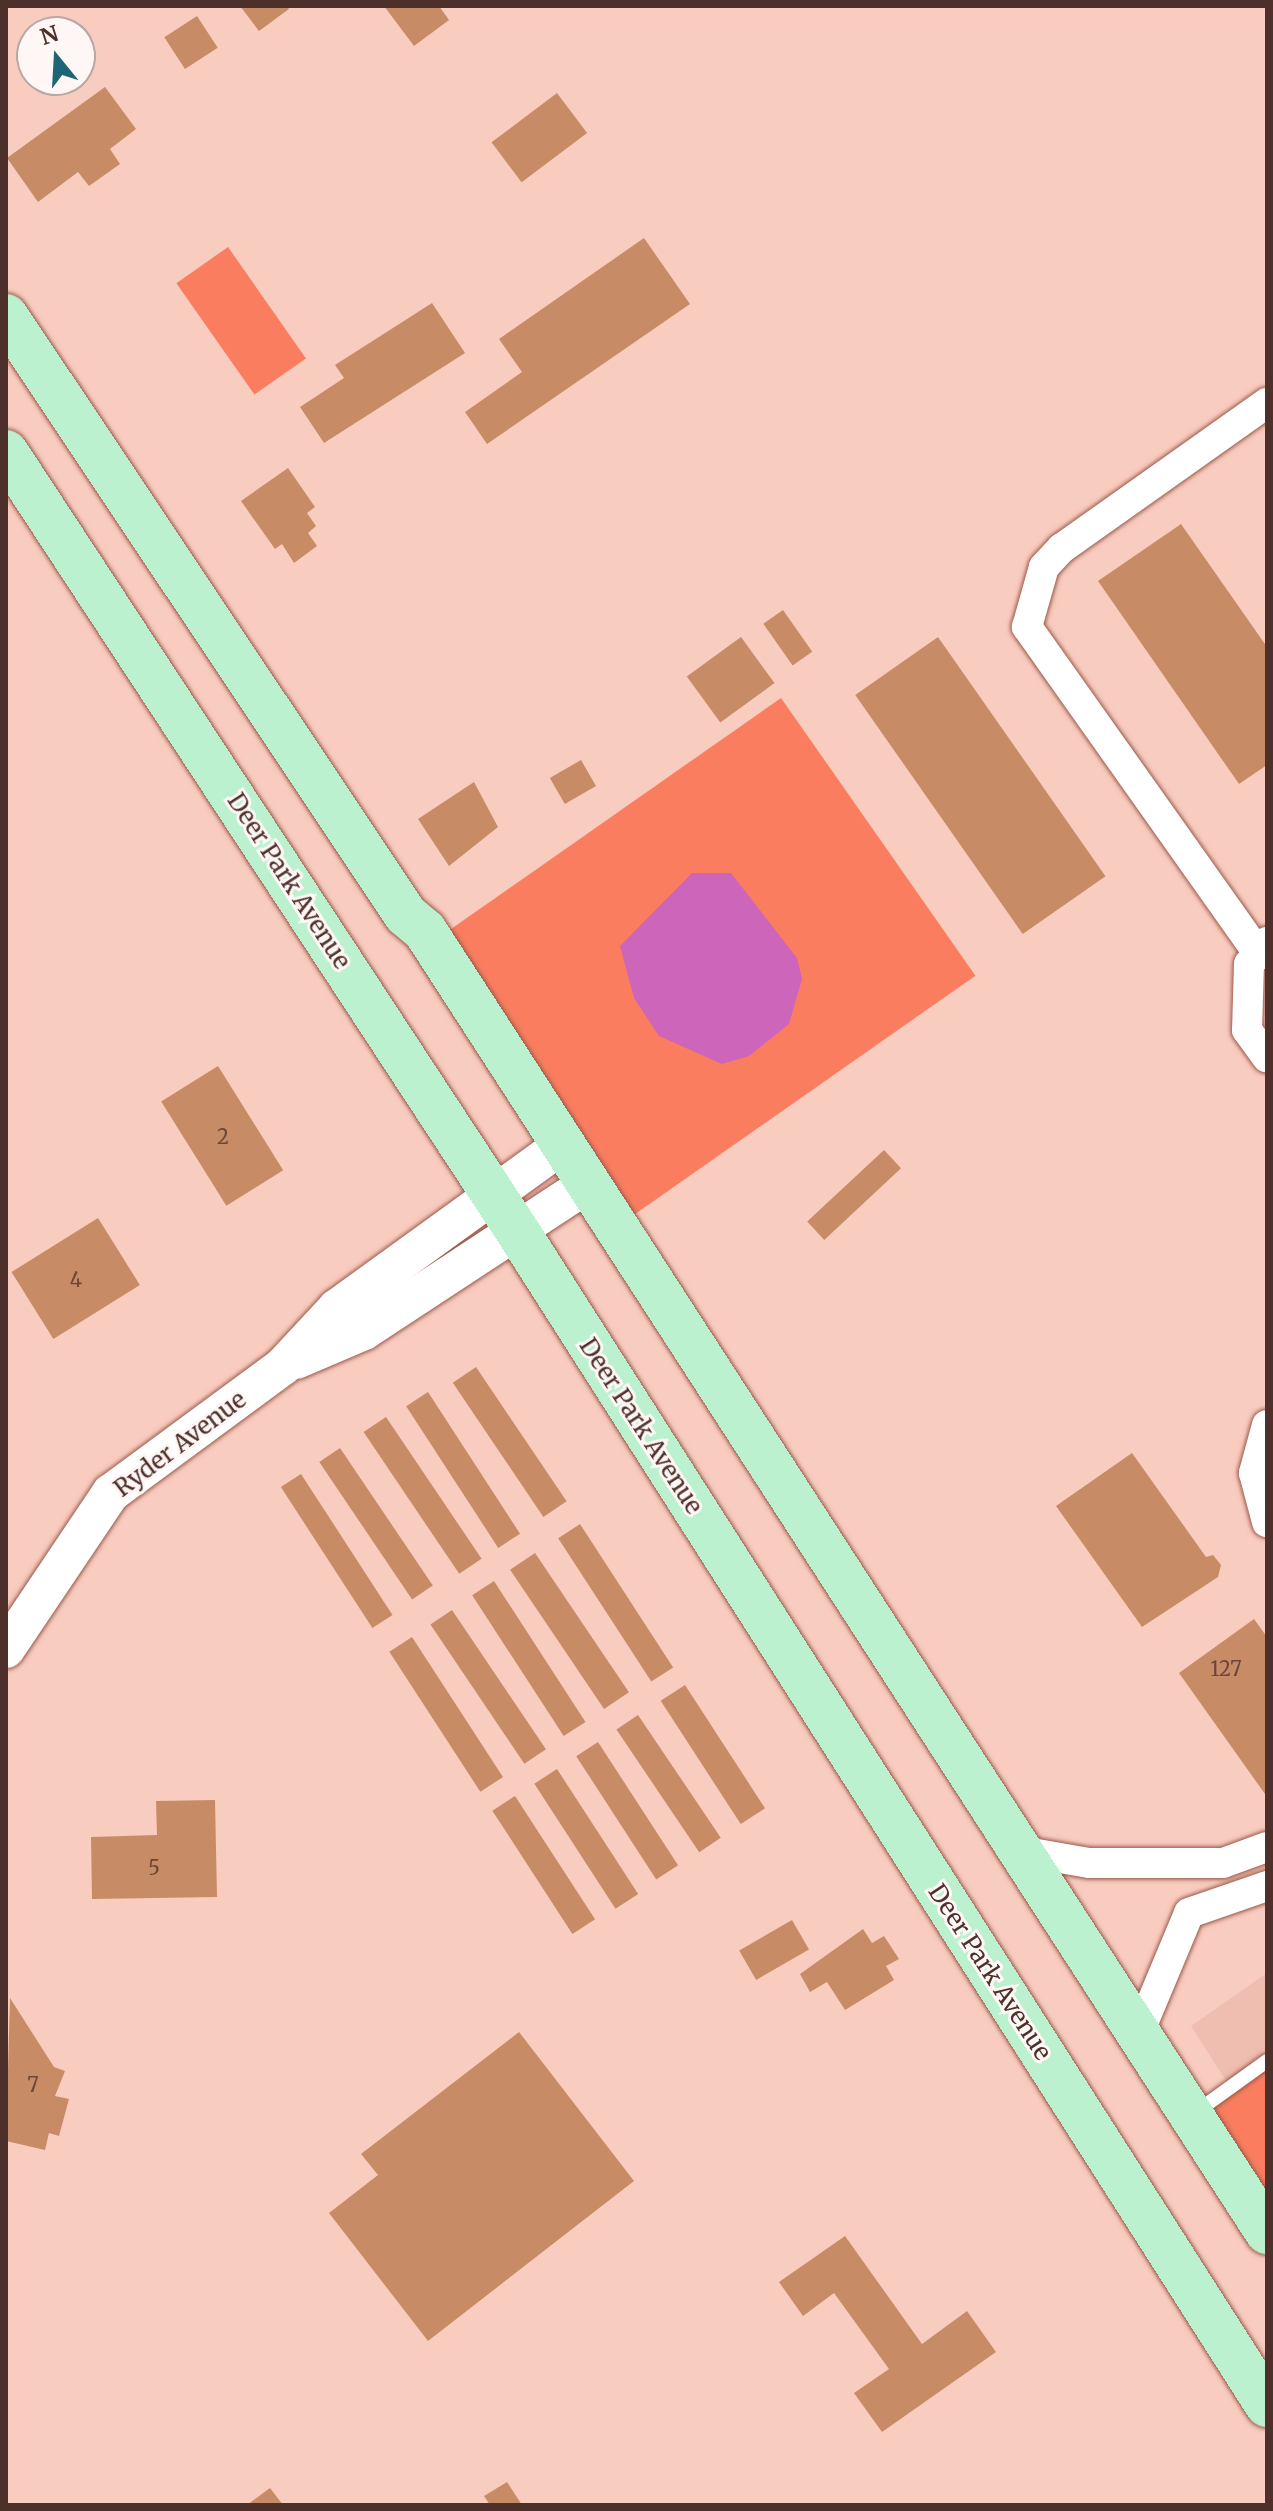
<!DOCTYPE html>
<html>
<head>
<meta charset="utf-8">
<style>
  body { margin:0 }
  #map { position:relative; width:1273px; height:2511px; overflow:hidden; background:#f9ccc0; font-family:Merriweather,serif }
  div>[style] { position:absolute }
  .built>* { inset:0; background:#efbeb1 }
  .green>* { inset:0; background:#fa7d60; transform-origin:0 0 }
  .water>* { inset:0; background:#cd65ba }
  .building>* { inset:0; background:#c78c65; transform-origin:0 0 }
  .roads { filter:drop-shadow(0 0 2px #9a5949) drop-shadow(0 0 2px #9a5949) }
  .service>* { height:14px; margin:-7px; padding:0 7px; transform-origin:7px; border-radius:7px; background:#fff }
  .minor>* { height:30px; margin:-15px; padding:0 15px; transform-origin:15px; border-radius:15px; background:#fff }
  .tertiary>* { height:38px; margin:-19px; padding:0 19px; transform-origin:19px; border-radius:19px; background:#fff }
  .primary>* { height:44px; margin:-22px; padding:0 22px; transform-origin:22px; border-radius:22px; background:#bbf1ce }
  span { translate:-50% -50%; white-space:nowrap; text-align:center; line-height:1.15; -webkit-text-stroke:6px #fff7f5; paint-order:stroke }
  .number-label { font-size:20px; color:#6c4738 }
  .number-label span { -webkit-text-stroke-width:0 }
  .street-label { font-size:24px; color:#4d3029 }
  .frame { position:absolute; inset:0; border:8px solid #4d3029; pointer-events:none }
  .north { position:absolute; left:16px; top:16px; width:80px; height:80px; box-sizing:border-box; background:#fff7f5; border:2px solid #b8a7a3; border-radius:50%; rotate:342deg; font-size:22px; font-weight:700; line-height:32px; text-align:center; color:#4d3029 }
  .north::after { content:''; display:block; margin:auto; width:28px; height:36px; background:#1f6675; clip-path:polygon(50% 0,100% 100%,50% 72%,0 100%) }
</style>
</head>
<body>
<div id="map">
  <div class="built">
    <div style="clip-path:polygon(1267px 1973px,1267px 2145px,1191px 2026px)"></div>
  </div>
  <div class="green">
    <div style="left:228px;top:247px;width:136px;height:63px;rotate:55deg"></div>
    <div style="left:781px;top:698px;width:339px;height:425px;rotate:55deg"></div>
    <div style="clip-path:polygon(1267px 2061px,1267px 2232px,1190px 2116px)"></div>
  </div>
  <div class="water">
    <div style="clip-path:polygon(692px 873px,731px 873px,797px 958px,802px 979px,789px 1024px,749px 1056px,722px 1064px,659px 1036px,634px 998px,620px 946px)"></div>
  </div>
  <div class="building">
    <div style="clip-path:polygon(240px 6px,287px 6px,289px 9px,259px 31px)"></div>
    <div style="clip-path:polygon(384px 6px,439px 6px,449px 20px,414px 46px)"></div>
    <div style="left:197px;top:16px;width:38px;height:39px;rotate:57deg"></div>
    <div style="clip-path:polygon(105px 87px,136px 129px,110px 149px,120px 164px,89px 186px,78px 172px,38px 202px,7px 158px)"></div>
    <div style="left:557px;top:93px;width:50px;height:82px;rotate:53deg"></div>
    <div style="clip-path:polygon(644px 238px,690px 304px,487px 444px,465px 412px,522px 372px,499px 339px)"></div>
    <div style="clip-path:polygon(432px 303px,465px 353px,324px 443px,300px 407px,344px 378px,335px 365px)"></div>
    <div style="clip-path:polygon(288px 468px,315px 507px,307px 513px,316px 526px,308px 533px,317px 546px,294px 563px,282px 544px,275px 549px,241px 501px)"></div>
    <div style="clip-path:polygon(1181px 524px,1267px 647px,1267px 765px,1239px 784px,1098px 581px)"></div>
    <div style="left:783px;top:610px;width:51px;height:24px;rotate:55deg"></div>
    <div style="left:741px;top:637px;width:57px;height:67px;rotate:54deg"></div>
    <div style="left:938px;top:637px;width:292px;height:101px;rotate:55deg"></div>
    <div style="left:581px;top:760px;width:30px;height:36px;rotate:60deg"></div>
    <div style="clip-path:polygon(474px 782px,498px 827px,449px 866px,418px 819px)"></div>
    <div style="left:218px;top:1066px;width:123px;height:67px;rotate:58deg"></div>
    <div style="left:884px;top:1150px;width:25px;height:105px;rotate:47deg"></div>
    <div style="left:98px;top:1218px;width:79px;height:102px;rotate:58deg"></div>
    <div style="left:476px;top:1367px;width:162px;height:28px;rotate:56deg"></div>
    <div style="left:428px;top:1392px;width:169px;height:26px;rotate:57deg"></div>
    <div style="left:386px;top:1417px;width:171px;height:27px;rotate:56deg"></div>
    <div style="left:340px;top:1448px;width:166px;height:25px;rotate:56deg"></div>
    <div style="clip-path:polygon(1132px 1453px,1206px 1557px,1213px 1555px,1221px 1565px,1218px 1577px,1142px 1627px,1056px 1506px)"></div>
    <div style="left:301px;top:1474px;width:168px;height:24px;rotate:57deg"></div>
    <div style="left:580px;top:1524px;width:171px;height:26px;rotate:57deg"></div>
    <div style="left:535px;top:1553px;width:168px;height:30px;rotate:56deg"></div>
    <div style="left:494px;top:1581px;width:168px;height:26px;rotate:57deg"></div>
    <div style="left:452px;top:1610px;width:168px;height:26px;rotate:56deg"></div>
    <div style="clip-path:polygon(1254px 1619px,1267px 1637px,1265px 1794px,1179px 1673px)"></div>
    <div style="left:412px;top:1637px;width:167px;height:27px;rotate:57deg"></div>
    <div style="left:685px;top:1685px;width:147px;height:29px;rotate:57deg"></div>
    <div style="left:638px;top:1715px;width:148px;height:26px;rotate:56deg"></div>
    <div style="left:598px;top:1742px;width:147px;height:26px;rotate:57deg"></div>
    <div style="left:557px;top:1769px;width:149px;height:27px;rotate:57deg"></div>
    <div style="left:515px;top:1796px;width:147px;height:27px;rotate:57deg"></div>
    <div style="clip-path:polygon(215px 1800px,217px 1897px,92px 1899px,91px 1837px,157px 1835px,156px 1801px)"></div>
    <div style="left:792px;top:1920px;width:34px;height:61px;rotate:60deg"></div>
    <div style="clip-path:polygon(863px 1929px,872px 1943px,884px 1936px,899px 1959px,886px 1966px,894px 1980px,845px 2010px,827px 1982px,810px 1992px,800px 1974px)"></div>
    <div style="clip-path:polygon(10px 1998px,54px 2067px,65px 2071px,55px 2096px,69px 2099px,59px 2136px,49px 2133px,45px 2150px,6px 2141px)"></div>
    <div style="clip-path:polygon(519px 2032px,634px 2181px,428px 2341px,329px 2213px,378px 2175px,361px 2154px)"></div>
    <div style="clip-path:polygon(845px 2236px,922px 2344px,967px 2311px,996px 2352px,882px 2432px,854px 2393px,889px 2369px,834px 2293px,803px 2316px,779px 2282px)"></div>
    <div style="clip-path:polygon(507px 2482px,522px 2505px,490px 2505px,484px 2496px)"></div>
    <div style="clip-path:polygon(270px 2488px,283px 2505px,247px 2505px)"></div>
  </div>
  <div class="roads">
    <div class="service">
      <div style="left:1196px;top:2112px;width:87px;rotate:-35.7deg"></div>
    </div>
    <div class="minor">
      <div style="left:1267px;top:942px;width:28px;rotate:129deg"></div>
      <div style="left:1249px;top:964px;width:66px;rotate:91.7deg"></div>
      <div style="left:1247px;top:1030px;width:34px;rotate:54deg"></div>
      <div style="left:1258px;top:953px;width:400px;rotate:-125.3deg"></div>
      <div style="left:1027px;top:627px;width:62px;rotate:-74.2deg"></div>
      <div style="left:1044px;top:567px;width:26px;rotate:-47deg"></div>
      <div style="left:1062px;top:548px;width:251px;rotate:-35.3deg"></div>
      <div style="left:1267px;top:1425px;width:50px;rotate:105.2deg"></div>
      <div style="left:1254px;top:1473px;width:51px;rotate:75.1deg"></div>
      <div style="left:1020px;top:1851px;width:70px;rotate:9.9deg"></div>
      <div style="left:1089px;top:1863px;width:134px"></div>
      <div style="left:1223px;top:1863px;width:47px;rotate:-20deg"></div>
      <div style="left:1138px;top:2035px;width:132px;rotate:-67.3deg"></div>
      <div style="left:1189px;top:1913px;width:83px;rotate:-19.1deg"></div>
    </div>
    <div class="tertiary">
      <div style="left:296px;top:1360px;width:74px;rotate:-23.1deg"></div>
      <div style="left:364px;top:1331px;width:268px;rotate:-33.3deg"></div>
      <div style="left:6px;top:1649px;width:188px;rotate:-56.1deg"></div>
      <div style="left:111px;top:1493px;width:214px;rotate:-36.4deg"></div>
      <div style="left:283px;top:1366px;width:79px;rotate:-47deg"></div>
      <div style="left:337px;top:1308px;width:278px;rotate:-35.9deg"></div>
    </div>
    <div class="primary">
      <div style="left:6px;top:316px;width:720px;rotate:56.27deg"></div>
      <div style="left:406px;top:915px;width:25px;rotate:40deg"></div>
      <div style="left:425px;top:931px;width:1550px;rotate:57.09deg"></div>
      <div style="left:6px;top:452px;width:933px;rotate:56.72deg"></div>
      <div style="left:518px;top:1232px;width:1392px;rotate:57.44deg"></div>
    </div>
  </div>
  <div class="number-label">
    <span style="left:223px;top:1136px">2</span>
    <span style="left:76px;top:1279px">4</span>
    <span style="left:1226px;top:1668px">127</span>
    <span style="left:154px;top:1867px">5</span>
    <span style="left:33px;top:2084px">7</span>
  </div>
  <div class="street-label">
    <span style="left:289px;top:881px;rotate:57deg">Deer Park Avenue</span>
    <span style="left:641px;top:1426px;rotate:57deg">Deer Park Avenue</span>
    <span style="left:180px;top:1444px;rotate:-37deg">Ryder Avenue</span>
    <span style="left:990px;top:1972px;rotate:57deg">Deer Park Avenue</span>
  </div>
  <div class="frame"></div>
  <div class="north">N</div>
</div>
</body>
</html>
